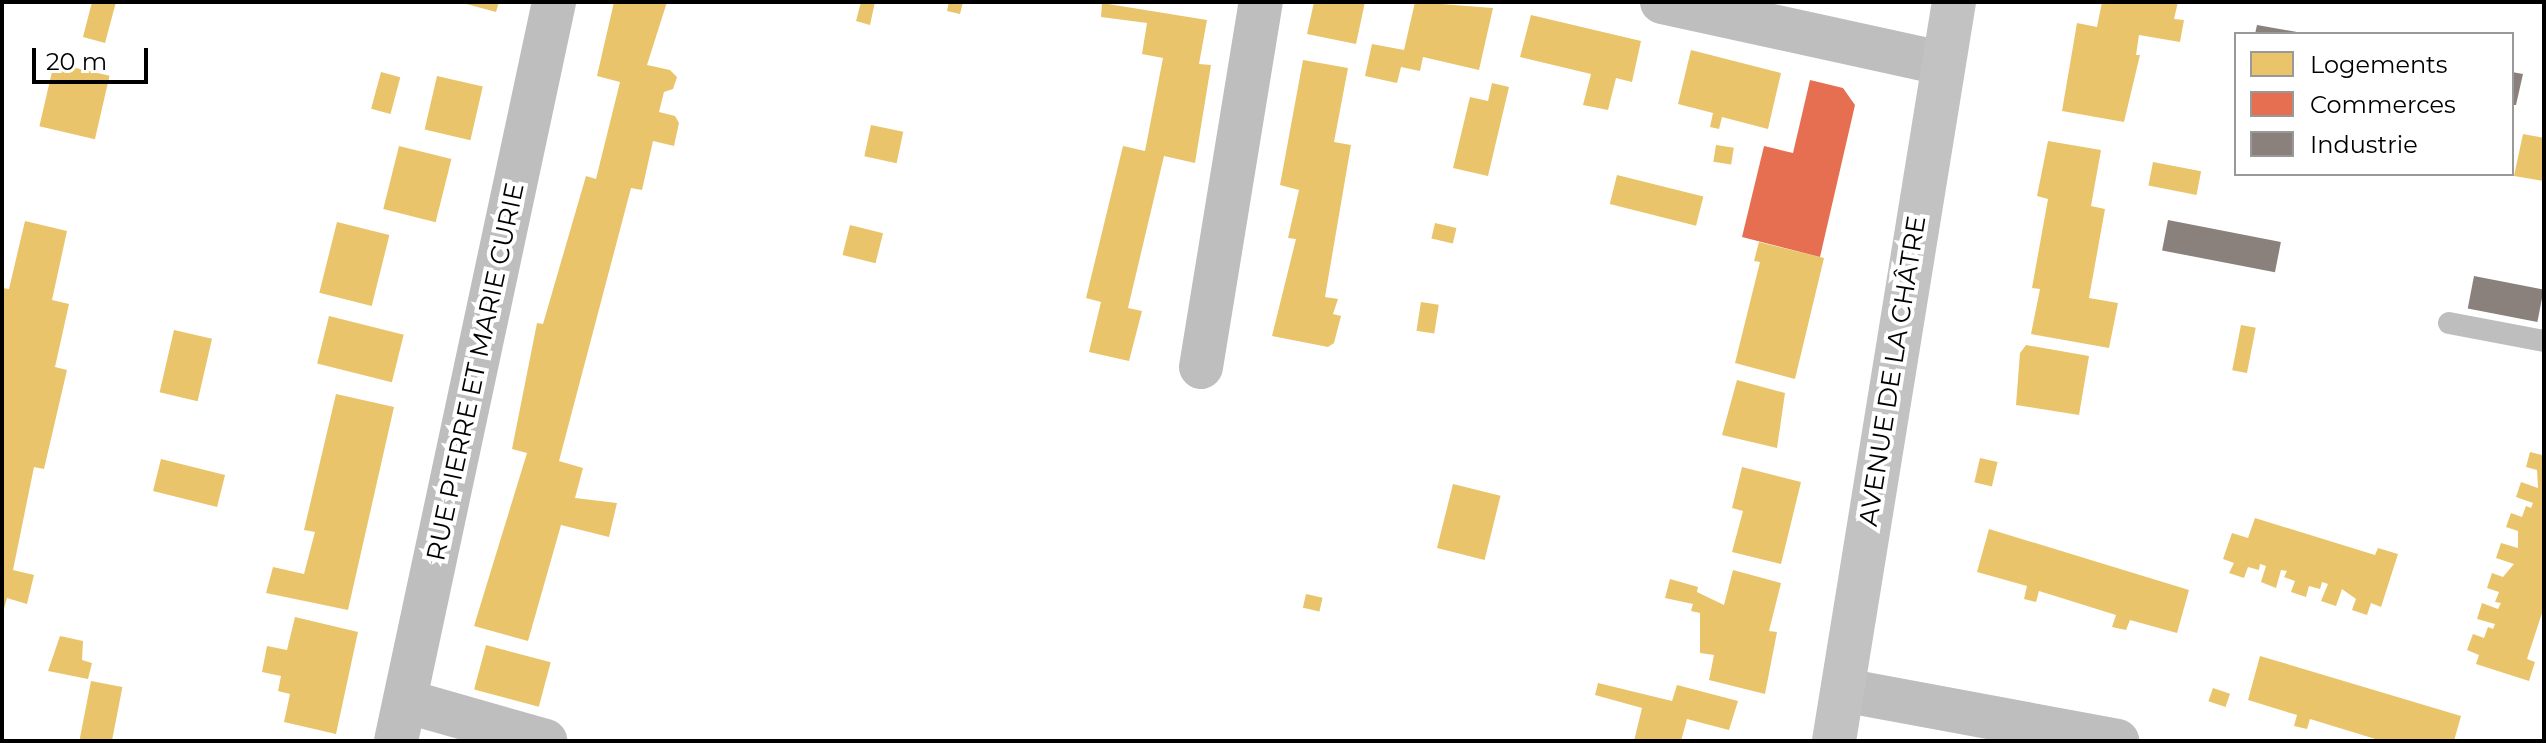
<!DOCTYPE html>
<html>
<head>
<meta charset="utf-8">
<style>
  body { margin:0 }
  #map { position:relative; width:2546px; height:743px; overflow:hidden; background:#fff; font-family:Montserrat,sans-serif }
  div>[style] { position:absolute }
  .homes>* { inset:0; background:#e9c46a; transform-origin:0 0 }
  .shops>* { inset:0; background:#e76f51 }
  .industry>* { inset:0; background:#8a817c; transform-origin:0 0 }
  .service>* { height:22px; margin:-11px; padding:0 11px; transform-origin:11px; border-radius:11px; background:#bebebe }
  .minor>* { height:44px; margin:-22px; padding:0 22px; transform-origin:22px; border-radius:22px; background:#bebebe }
  .tertiary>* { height:44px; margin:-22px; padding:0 22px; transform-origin:22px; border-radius:22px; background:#bebebe }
  .secondary>* { height:44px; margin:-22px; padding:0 22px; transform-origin:22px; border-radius:22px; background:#c2c2c2 }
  span { translate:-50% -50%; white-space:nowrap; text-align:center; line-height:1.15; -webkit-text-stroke:8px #fff; paint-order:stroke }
  .street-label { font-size:26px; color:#000 }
  .frame { position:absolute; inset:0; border:4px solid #000; pointer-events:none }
  .legend { position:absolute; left:2234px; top:32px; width:280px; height:144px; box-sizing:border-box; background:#fff; border:2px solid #999; margin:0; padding:10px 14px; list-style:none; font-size:24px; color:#000 }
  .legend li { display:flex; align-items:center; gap:16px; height:40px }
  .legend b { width:40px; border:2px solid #999 }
  .scale { position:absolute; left:32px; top:48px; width:116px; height:36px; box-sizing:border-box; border:4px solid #000; border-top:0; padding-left:10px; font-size:24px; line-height:28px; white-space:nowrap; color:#000; -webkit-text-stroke:6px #fff; paint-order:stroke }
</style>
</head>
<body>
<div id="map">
  <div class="homes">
    <div style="clip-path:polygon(92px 2px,116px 2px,105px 43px,83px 37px)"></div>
    <div style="clip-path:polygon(459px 2px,499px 2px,496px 12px)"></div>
    <div style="clip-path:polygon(614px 2px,667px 2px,647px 65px,670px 70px,677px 77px,673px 89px,664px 92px,659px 112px,675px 116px,679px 123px,674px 146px,653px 141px,642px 190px,631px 188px,559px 461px,583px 468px,575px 498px,617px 503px,609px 537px,561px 525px,528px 641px,474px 626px,527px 453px,512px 449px,537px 323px,543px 324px,586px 176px,596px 179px,620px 82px,597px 76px)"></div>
    <div style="clip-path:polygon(861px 2px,875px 2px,870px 25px,856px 21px)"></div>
    <div style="clip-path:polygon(949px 2px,963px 2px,960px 14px,947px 11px)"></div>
    <div style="clip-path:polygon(1314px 2px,1365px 2px,1356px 44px,1307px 34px)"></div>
    <div style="clip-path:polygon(1415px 2px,1493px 8px,1479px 70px,1423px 57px,1420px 71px,1401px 67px,1397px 83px,1365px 76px,1372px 44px,1404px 50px)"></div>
    <div style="clip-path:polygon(2102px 2px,2178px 2px,2174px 19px,2184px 20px,2180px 42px,2139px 35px,2136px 55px,2140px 55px,2124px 122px,2062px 111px,2077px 23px,2097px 27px)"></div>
    <div style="clip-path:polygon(1102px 3px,1207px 20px,1199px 64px,1211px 65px,1195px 163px,1164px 156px,1128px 308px,1142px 311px,1129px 361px,1089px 352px,1101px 302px,1086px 298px,1123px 146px,1145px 151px,1163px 58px,1142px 54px,1147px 23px,1101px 17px)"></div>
    <div style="clip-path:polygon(1531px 15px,1641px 41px,1632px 82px,1616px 78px,1608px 110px,1583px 105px,1591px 74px,1520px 57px)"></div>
    <div style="clip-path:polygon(1691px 50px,1781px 73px,1768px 129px,1722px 117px,1719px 129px,1710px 127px,1713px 113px,1678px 104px)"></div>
    <div style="clip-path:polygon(1303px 60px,1348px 68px,1334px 142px,1351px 145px,1325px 297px,1338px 299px,1333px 314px,1341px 316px,1334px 343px,1328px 347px,1272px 336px,1296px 239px,1288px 238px,1299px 190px,1280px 185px)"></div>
    <div style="left:54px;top:63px;width:57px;height:65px;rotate:13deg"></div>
    <div style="left:381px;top:72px;width:20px;height:38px;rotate:15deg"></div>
    <div style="left:437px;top:76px;width:47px;height:55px;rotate:13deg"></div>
    <div style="clip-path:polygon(1492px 83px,1509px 87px,1488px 176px,1453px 168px,1470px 97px,1488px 101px)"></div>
    <div style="left:871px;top:125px;width:33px;height:32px;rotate:12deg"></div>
    <div style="clip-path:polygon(2523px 134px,2544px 138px,2544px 181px,2514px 176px)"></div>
    <div style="clip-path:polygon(2048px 141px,2101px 150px,2091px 206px,2105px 209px,2089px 298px,2118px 303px,2109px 348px,2031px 334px,2040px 289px,2032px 288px,2048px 199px,2037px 196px)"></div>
    <div style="left:1716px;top:145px;width:18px;height:17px;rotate:9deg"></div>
    <div style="left:399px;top:146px;width:54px;height:65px;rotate:14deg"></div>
    <div style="left:2153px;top:162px;width:49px;height:24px;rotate:11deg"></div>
    <div style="left:1617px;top:175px;width:89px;height:30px;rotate:14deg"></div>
    <div style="clip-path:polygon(25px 221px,67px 231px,52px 300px,69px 304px,55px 367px,67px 370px,44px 469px,34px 467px,13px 570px,34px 575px,27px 604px,7px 598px,3px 612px,2px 288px,9px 289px)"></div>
    <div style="left:337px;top:222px;width:54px;height:73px;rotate:14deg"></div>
    <div style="left:1435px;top:223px;width:22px;height:16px;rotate:13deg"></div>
    <div style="left:850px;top:225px;width:34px;height:31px;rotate:14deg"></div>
    <div style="clip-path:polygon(1759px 242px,1824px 258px,1795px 379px,1735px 363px,1760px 262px,1754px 261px)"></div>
    <div style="left:1421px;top:302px;width:18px;height:29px;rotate:9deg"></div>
    <div style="left:329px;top:316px;width:77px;height:49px;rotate:14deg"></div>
    <div style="left:2241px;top:325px;width:15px;height:46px;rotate:11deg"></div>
    <div style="left:174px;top:330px;width:39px;height:64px;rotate:13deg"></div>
    <div style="clip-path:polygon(2026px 345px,2089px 356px,2079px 415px,2016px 405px,2020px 353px)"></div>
    <div style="clip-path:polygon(1737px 380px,1785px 393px,1777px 448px,1722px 435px)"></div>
    <div style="clip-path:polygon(336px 394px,394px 407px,348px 610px,266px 593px,273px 567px,304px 574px,315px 532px,304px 530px)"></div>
    <div style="clip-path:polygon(2544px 450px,2544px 607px,2527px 659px,2535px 662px,2529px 681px,2476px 664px,2479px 655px,2467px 650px,2473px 634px,2484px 638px,2488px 627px,2493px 629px,2495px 624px,2477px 619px,2482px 603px,2498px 609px,2501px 603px,2495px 602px,2499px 592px,2487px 588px,2492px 573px,2503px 577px,2514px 564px,2496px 558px,2501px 543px,2518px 548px,2518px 531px,2506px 527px,2511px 513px,2522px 517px,2526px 506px,2531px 508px,2533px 503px,2516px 497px,2521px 482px,2538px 488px,2537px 470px,2526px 467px,2530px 452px,2542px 455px)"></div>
    <div style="left:1980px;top:458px;width:18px;height:25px;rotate:13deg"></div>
    <div style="left:161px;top:459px;width:66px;height:33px;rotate:14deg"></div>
    <div style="clip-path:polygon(1742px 467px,1801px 482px,1781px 564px,1732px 552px,1743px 511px,1732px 508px)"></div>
    <div style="left:1453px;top:484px;width:49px;height:66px;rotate:14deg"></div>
    <div style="clip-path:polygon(2255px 518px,2375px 555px,2378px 548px,2398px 554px,2381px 607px,2371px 603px,2367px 615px,2352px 610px,2356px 599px,2342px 589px,2336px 606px,2321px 601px,2328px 584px,2322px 582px,2320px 589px,2309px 586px,2306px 597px,2291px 592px,2295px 581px,2284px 577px,2287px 571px,2281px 570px,2276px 588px,2261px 582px,2266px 566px,2260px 564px,2259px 570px,2248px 567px,2244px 578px,2229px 573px,2234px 563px,2223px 559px,2232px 533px,2248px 538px)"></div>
    <div style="clip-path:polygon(1989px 529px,2189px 590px,2177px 633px,2130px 620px,2126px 630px,2112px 627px,2116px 615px,2039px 591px,2036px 602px,2024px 599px,2027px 586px,1977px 572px)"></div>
    <div style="clip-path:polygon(1733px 570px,1781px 583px,1769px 631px,1777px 632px,1765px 694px,1709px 680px,1714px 655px,1700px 653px,1700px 613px,1691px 611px,1693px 604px,1665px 598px,1670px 579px,1698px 587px,1697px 592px,1724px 605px)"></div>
    <div style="left:1306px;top:594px;width:17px;height:14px;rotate:13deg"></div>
    <div style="clip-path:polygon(295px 617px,358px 632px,336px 734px,284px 722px,290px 694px,278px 691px,281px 676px,262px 672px,267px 646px,287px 650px)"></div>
    <div style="clip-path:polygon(60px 636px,83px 641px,82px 660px,92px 663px,88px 679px,48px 671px)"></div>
    <div style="left:486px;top:645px;width:67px;height:46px;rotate:15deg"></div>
    <div style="clip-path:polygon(2260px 656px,2461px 716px,2454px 741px,2382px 741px,2310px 719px,2307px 729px,2294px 726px,2297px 715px,2248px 700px)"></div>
    <div style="left:91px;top:681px;width:32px;height:61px;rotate:11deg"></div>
    <div style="clip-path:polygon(1598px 683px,1672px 701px,1677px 685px,1738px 701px,1729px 730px,1687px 719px,1681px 741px,1634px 741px,1642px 708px,1595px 695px)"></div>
    <div style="left:2213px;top:688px;width:18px;height:14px;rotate:19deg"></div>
  </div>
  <div class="shops">
    <div style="clip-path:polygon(1810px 80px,1843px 88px,1855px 105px,1820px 257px,1742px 237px,1764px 146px,1793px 153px)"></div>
  </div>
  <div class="industry">
    <div style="clip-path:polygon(2257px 25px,2297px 32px,2297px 34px,2255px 34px)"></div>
    <div style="clip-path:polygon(2512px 72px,2523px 74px,2516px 105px,2512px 105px)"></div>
    <div style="left:2168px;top:220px;width:115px;height:31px;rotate:11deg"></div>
    <div style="left:2474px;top:276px;width:71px;height:33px;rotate:11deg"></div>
  </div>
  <div class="service">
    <div style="left:2449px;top:323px;width:97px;rotate:10.7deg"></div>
  </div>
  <div class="minor">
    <div style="left:1662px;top:2px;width:287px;rotate:12.3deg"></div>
    <div style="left:1201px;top:367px;width:370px;rotate:-80.7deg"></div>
    <div style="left:1843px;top:690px;width:279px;rotate:10.5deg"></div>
    <div style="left:405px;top:701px;width:146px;rotate:15.9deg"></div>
  </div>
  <div class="tertiary">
    <div style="left:396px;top:741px;width:756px;rotate:-77.93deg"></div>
  </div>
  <div class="secondary">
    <div style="left:1834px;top:741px;width:749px;rotate:-80.78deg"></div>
  </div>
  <div class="street-label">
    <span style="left:1893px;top:371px;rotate:-81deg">AVENUE DE LA CHÂTRE</span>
    <span style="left:476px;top:372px;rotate:-78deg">RUE PIERRE ET MARIE CURIE</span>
  </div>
  <div class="frame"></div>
  <ul class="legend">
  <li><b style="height:22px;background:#e9c46a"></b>Logements</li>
  <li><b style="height:22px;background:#e76f51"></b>Commerces</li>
  <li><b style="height:22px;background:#8a817c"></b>Industrie</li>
  </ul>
  <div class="scale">20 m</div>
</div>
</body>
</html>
